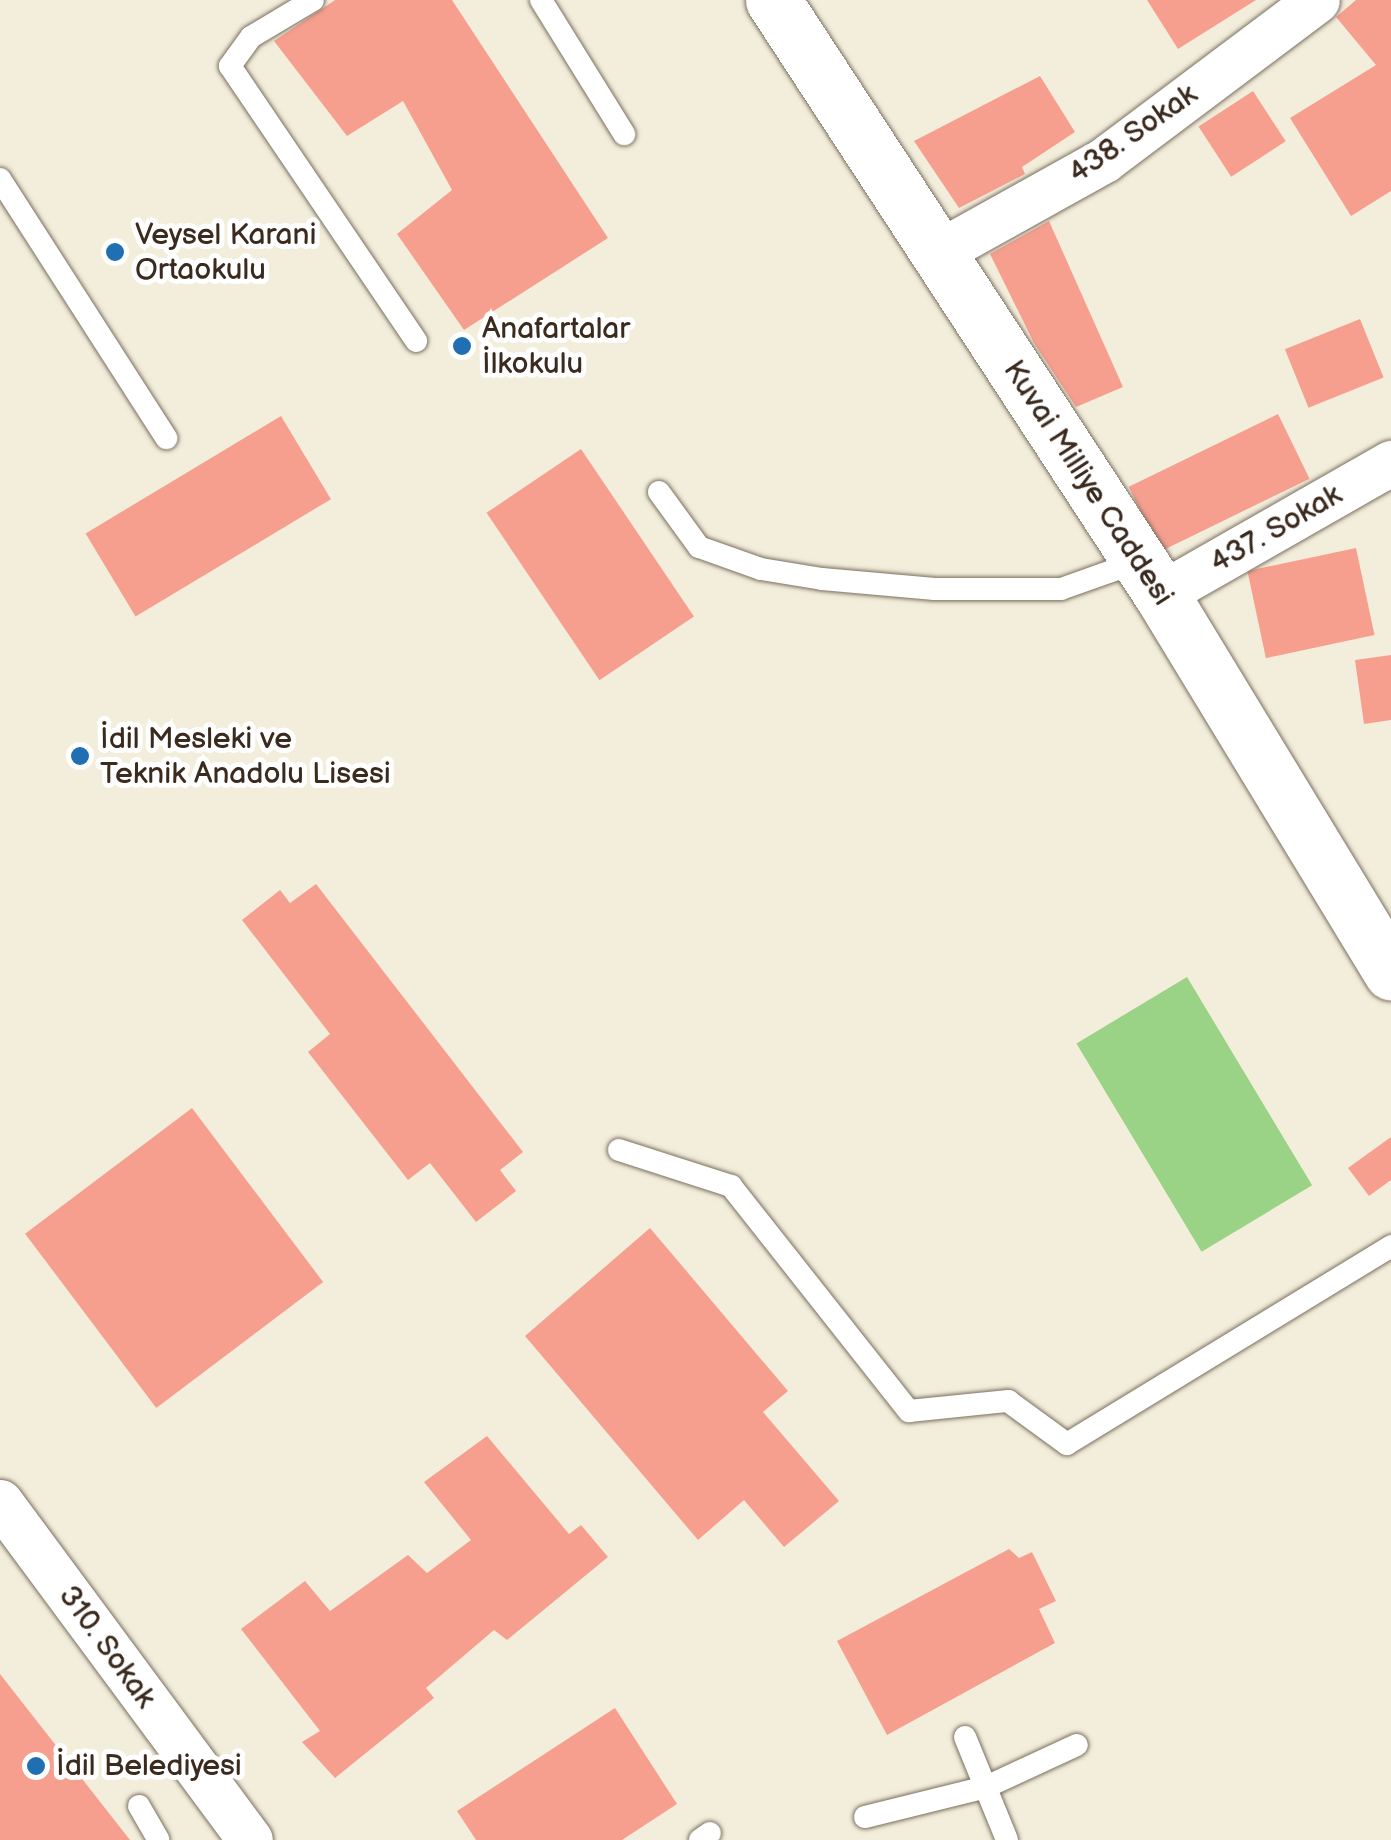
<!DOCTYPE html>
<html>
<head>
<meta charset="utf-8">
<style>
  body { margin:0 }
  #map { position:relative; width:1391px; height:1840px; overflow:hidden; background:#f3eedb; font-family:"Balsamiq Sans",sans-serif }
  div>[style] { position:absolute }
  .green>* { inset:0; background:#9ad386; transform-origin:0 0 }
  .building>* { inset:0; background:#f79f8f; transform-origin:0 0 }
  .roads { filter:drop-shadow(0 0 2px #7b6f60) drop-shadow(0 0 2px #7b6f60) }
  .lane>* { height:22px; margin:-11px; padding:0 11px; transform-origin:11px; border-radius:11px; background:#fff }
  .street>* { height:45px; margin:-22.5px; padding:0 22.5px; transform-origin:22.5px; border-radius:22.5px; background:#fff }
  .secondary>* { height:55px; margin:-27.5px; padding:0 27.5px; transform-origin:27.5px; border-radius:27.5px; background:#fff }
  .dots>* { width:28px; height:28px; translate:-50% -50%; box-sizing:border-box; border:5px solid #fff; border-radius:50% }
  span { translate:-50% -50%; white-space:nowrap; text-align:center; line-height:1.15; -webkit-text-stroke:10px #fff; paint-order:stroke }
  .street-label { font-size:30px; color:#3b2a1e }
  .poi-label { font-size:30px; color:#3b2a1e }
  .left { translate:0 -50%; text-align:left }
</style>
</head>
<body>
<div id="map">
  <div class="green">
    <div style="left:1187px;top:977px;width:243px;height:129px;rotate:59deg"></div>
  </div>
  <div class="building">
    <div style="clip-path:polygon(335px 0,452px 0,608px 238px,464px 330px,397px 234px,452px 190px,403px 101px,347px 136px,274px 41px)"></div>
    <div style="clip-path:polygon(1147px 0,1256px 0,1178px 49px)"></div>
    <div style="clip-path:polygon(1356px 0,1391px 0,1391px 191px,1351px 216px,1290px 118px,1376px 65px,1336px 17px)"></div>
    <div style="clip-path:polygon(1040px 76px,1075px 132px,1022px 167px,1025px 174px,959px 208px,914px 141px)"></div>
    <div style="left:1253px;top:91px;width:60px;height:65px;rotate:57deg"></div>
    <div style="clip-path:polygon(1049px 221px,1123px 387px,1076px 407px,1034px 343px,990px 254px)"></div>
    <div style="left:1360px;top:319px;width:63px;height:81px;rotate:68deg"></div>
    <div style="left:1278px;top:414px;width:72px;height:166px;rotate:64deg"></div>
    <div style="left:281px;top:416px;width:97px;height:228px;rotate:59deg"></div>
    <div style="left:581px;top:449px;width:202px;height:114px;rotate:56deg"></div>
    <div style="left:1356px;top:548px;width:89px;height:111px;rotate:78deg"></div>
    <div style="clip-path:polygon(1391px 655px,1391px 720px,1364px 724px,1355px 660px)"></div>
    <div style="clip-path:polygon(316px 884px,523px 1152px,500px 1170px,516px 1191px,476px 1222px,430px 1163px,408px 1180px,308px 1052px,330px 1034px,242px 920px,280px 890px,290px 903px)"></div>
    <div style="left:192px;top:1108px;width:218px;height:209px;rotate:53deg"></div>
    <div style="clip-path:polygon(1391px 1137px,1391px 1180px,1369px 1196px,1348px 1168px)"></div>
    <div style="clip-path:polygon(650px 1228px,788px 1391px,763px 1412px,839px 1501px,784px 1547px,744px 1500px,698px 1540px,525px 1336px)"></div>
    <div style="clip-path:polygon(487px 1436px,569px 1534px,581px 1525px,608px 1557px,507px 1640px,494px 1630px,426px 1688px,434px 1698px,335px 1778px,302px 1742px,320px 1731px,241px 1629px,305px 1581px,330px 1611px,408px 1555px,427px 1573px,471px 1540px,424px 1482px)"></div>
    <div style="clip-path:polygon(1009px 1549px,1019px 1558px,1032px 1552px,1056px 1601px,1039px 1609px,1055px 1643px,887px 1735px,837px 1641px)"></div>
    <div style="clip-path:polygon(0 1674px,130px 1840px,0 1840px)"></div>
    <div style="clip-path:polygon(615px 1708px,677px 1804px,622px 1840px,476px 1840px,457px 1811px)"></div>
  </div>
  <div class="roads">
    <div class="lane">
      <div style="left:313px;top:0;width:72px;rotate:149.2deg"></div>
      <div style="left:251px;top:37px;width:36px;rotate:126deg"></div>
      <div style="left:230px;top:66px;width:332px;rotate:55.9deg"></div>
      <div style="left:541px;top:0;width:158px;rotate:58.2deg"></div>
      <div style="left:0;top:179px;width:308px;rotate:57.3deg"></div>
      <div style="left:659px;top:492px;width:68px;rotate:54deg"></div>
      <div style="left:699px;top:547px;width:66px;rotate:19.5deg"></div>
      <div style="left:761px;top:569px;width:62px;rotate:9.3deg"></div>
      <div style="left:822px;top:579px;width:113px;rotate:5.1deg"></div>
      <div style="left:935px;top:589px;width:126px"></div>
      <div style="left:1061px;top:589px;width:84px;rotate:-19.5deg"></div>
      <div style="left:619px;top:1150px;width:118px;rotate:17.8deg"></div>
      <div style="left:731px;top:1186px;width:287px;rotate:51.7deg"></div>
      <div style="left:909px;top:1411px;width:100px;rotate:-5.8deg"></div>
      <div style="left:1008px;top:1401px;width:73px;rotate:36.1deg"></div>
      <div style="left:1067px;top:1444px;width:380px;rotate:-31.4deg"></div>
      <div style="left:965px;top:1737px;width:111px;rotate:67.8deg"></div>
      <div style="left:139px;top:1806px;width:39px;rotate:60deg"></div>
      <div style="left:865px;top:1817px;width:125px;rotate:-13.9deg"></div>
      <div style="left:986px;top:1787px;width:100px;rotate:-24.8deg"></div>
      <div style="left:700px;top:1840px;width:12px;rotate:-35deg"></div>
    </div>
    <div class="street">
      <div style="left:939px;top:252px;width:189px;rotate:-29.1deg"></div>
      <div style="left:1104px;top:160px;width:266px;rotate:-36.9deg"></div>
      <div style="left:1161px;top:594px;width:265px;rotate:-29.7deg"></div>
      <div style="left:0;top:1502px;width:420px;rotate:53.5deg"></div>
    </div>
    <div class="secondary">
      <div style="left:773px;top:0;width:709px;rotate:56.85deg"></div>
      <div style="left:1161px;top:594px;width:443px;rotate:58.7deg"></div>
    </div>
  </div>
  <div class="dots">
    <div style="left:115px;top:252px;background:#1f6fb2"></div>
    <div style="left:462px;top:346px;background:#1f6fb2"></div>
    <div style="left:80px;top:756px;background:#1f6fb2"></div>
    <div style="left:36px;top:1766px;background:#1f6fb2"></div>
  </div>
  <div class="street-label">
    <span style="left:1133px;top:134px;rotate:-35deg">438. Sokak</span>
    <span style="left:1088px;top:483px;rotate:57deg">Kuvai Milliye Caddesi</span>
    <span style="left:1276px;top:529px;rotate:-30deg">437. Sokak</span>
    <span style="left:107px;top:1647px;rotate:54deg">310. Sokak</span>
  </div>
  <div class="poi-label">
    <span class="left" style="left:135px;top:252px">Veysel Karani<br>Ortaokulu</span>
    <span class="left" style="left:482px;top:346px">Anafartalar<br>İlkokulu</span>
    <span class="left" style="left:100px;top:756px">İdil Mesleki ve<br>Teknik Anadolu Lisesi</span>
    <span class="left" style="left:56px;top:1766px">İdil Belediyesi</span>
  </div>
</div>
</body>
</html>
